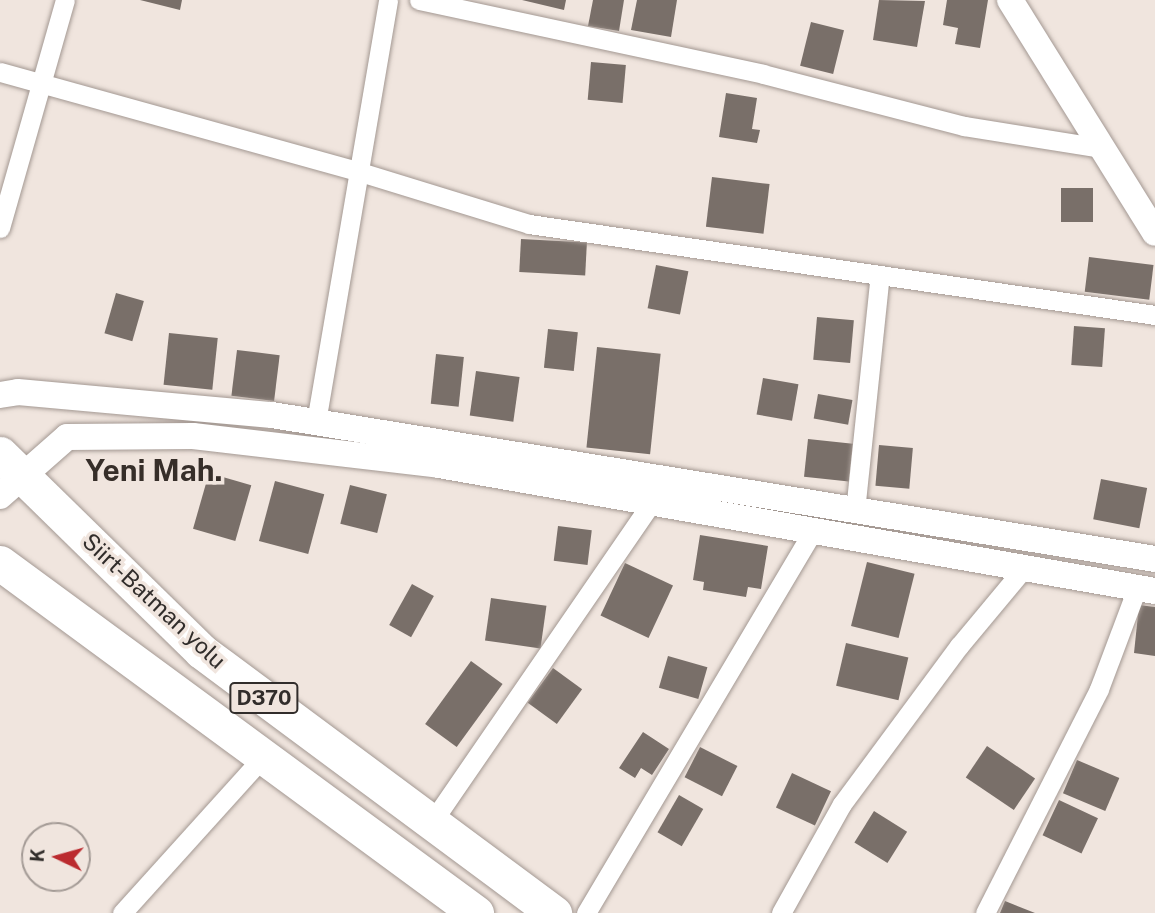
<!DOCTYPE html>
<html>
<head>
<meta charset="utf-8">
<style>
  body { margin:0 }
  #map { position:relative; width:1155px; height:913px; overflow:hidden; background:#f0e5de; font-family:"Public Sans",sans-serif }
  div>[style] { position:absolute }
  .building>* { inset:0; background:#796f69; transform-origin:0 0 }
  .roads { filter:drop-shadow(0 0 2px #a39892) drop-shadow(0 0 2px #a39892) }
  .street>* { height:19px; margin:-9.5px; padding:0 9.5px; transform-origin:9.5px; border-radius:9.5px; background:#fff }
  .secondary>* { height:26px; margin:-13px; padding:0 13px; transform-origin:13px; border-radius:13px; background:#fff }
  .highway>* { height:35px; margin:-17.5px; padding:0 17.5px; transform-origin:17.5px; border-radius:17.5px; background:#fff }
  span { translate:-50% -50%; white-space:nowrap; text-align:center; line-height:1.15; -webkit-text-stroke:7px #f0e5de; paint-order:stroke }
  .shield-label span { padding:2px 5px; background:#f0e5de; border:2px solid; border-radius:5px; -webkit-text-stroke-width:0 }
  .shield-label { font-size:21px; color:#312d2b; font-weight:700 }
  .street-label { font-size:23px; color:#312d2b }
  .district-label { font-size:30px; color:#362e29; font-weight:700 }
  .north { position:absolute; left:21px; top:822px; width:70px; height:70px; box-sizing:border-box; background:#f0e5de; border:2px solid #a49b96; border-radius:50%; rotate:275deg; font-size:19px; font-weight:700; line-height:28px; text-align:center; color:#312d2b }
  .north::after { content:''; display:block; margin:auto; width:24px; height:32px; background:#bb2b2f; clip-path:polygon(50% 0,100% 100%,50% 72%,0 100%) }
</style>
</head>
<body>
<div id="map">
  <div class="building">
    <div style="clip-path:polygon(140px 0,182px 0,180px 10px)"></div>
    <div style="clip-path:polygon(522px 0,566px 0,564px 10px)"></div>
    <div style="clip-path:polygon(593px 0,624px 0,619px 31px,588px 26px)"></div>
    <div style="clip-path:polygon(637px 0,677px 0,671px 37px,631px 30px)"></div>
    <div style="clip-path:polygon(879px 0,925px 1px,917px 47px,873px 40px)"></div>
    <div style="clip-path:polygon(947px 0,988px 0,980px 48px,955px 44px,958px 28px,943px 25px)"></div>
    <div style="left:811px;top:22px;width:34px;height:45px;rotate:14deg"></div>
    <div style="left:591px;top:62px;width:35px;height:38px;rotate:5deg"></div>
    <div style="clip-path:polygon(726px 93px,757px 98px,752px 129px,760px 130px,757px 143px,719px 137px)"></div>
    <div style="left:712px;top:177px;width:58px;height:50px;rotate:7deg"></div>
    <div style="left:1061px;top:188px;width:32px;height:34px"></div>
    <div style="left:521px;top:239px;width:66px;height:33px;rotate:3deg"></div>
    <div style="left:1089px;top:257px;width:65px;height:35px;rotate:7deg"></div>
    <div style="left:656px;top:265px;width:33px;height:44px;rotate:11deg"></div>
    <div style="left:116px;top:293px;width:29px;height:42px;rotate:16deg"></div>
    <div style="left:817px;top:317px;width:37px;height:43px;rotate:5deg"></div>
    <div style="left:1074px;top:326px;width:31px;height:39px;rotate:4deg"></div>
    <div style="left:548px;top:329px;width:30px;height:39px;rotate:6deg"></div>
    <div style="left:169px;top:333px;width:49px;height:52px;rotate:6deg"></div>
    <div style="left:597px;top:347px;width:64px;height:101px;rotate:6deg"></div>
    <div style="left:237px;top:350px;width:43px;height:46px;rotate:7deg"></div>
    <div style="left:436px;top:354px;width:28px;height:50px;rotate:6deg"></div>
    <div style="left:476px;top:371px;width:44px;height:45px;rotate:8deg"></div>
    <div style="left:763px;top:378px;width:36px;height:37px;rotate:10deg"></div>
    <div style="left:818px;top:394px;width:35px;height:25px;rotate:10deg"></div>
    <div style="left:808px;top:439px;width:45px;height:38px;rotate:6deg"></div>
    <div style="left:879px;top:445px;width:34px;height:41px;rotate:5deg"></div>
    <div style="left:209px;top:473px;width:44px;height:58px;rotate:16deg"></div>
    <div style="left:1101px;top:479px;width:47px;height:41px;rotate:11deg"></div>
    <div style="left:275px;top:481px;width:51px;height:62px;rotate:15deg"></div>
    <div style="left:350px;top:485px;width:38px;height:40px;rotate:14deg"></div>
    <div style="left:558px;top:526px;width:34px;height:35px;rotate:7deg"></div>
    <div style="clip-path:polygon(700px 535px,768px 546px,761px 589px,748px 587px,746px 597px,703px 590px,704px 582px,693px 580px)"></div>
    <div style="left:867px;top:562px;width:49px;height:66px;rotate:14deg"></div>
    <div style="left:625px;top:563px;width:53px;height:58px;rotate:25deg"></div>
    <div style="left:412px;top:584px;width:25px;height:47px;rotate:29deg"></div>
    <div style="left:491px;top:598px;width:56px;height:43px;rotate:8deg"></div>
    <div style="clip-path:polygon(1139px 605px,1155px 607px,1155px 656px,1134px 653px)"></div>
    <div style="left:846px;top:643px;width:64px;height:44px;rotate:13deg"></div>
    <div style="left:668px;top:656px;width:41px;height:33px;rotate:16deg"></div>
    <div style="left:471px;top:661px;width:39px;height:78px;rotate:36deg"></div>
    <div style="left:553px;top:668px;width:36px;height:43px;rotate:36deg"></div>
    <div style="clip-path:polygon(643px 732px,669px 749px,652px 775px,641px 768px,635px 778px,619px 768px)"></div>
    <div style="left:987px;top:746px;width:58px;height:38px;rotate:34deg"></div>
    <div style="left:700px;top:747px;width:42px;height:34px;rotate:27deg"></div>
    <div style="left:1077px;top:760px;width:46px;height:36px;rotate:23deg"></div>
    <div style="left:792px;top:773px;width:43px;height:38px;rotate:25deg"></div>
    <div style="left:679px;top:795px;width:28px;height:43px;rotate:30deg"></div>
    <div style="left:1059px;top:800px;width:43px;height:39px;rotate:25deg"></div>
    <div style="left:874px;top:811px;width:39px;height:37px;rotate:32deg"></div>
    <div style="clip-path:polygon(1005px 901px,1035px 913px,1000px 913px)"></div>
  </div>
  <div class="roads">
    <div class="street">
      <div style="left:419px;top:0;width:352px;rotate:12.1deg"></div>
      <div style="left:763px;top:74px;width:208px;rotate:14.5deg"></div>
      <div style="left:964px;top:126px;width:140px;rotate:9.1deg"></div>
      <div style="left:0;top:72px;width:370px;rotate:15.5deg"></div>
      <div style="left:357px;top:171px;width:180px;rotate:17.1deg"></div>
      <div style="left:529px;top:224px;width:633px;rotate:8.27deg"></div>
      <div style="left:0;top:228px;width:237px;rotate:-74.1deg"></div>
      <div style="left:316px;top:422px;width:428px;rotate:-80.3deg"></div>
      <div style="left:855px;top:511px;width:237px;rotate:-84deg"></div>
      <div style="left:432px;top:822px;width:390px;rotate:-55.5deg"></div>
      <div style="left:122px;top:913px;width:212px;rotate:-47.9deg"></div>
      <div style="left:586px;top:913px;width:448px;rotate:-59.3deg"></div>
      <div style="left:781px;top:913px;width:125px;rotate:-60.8deg"></div>
      <div style="left:842px;top:804px;width:197px;rotate:-53.5deg"></div>
      <div style="left:959px;top:646px;width:102px;rotate:-50.2deg"></div>
      <div style="left:985px;top:913px;width:251px;rotate:-63deg"></div>
      <div style="left:1099px;top:689px;width:108px;rotate:-69.4deg"></div>
    </div>
    <div class="secondary">
      <div style="left:1010px;top:0;width:274px;rotate:58.1deg"></div>
      <div style="left:0;top:395px;width:18px;rotate:-9deg"></div>
      <div style="left:18px;top:392px;width:255px;rotate:5.2deg"></div>
      <div style="left:272px;top:415px;width:895px;rotate:9.26deg"></div>
      <div style="left:0;top:496px;width:89px;rotate:-41.4deg"></div>
      <div style="left:67px;top:437px;width:126px;rotate:-0.5deg"></div>
      <div style="left:193px;top:436px;width:248px;rotate:6.7deg"></div>
      <div style="left:439px;top:465px;width:727px;rotate:9.98deg"></div>
    </div>
    <div class="highway">
      <div style="left:0;top:454px;width:281px;rotate:44.4deg"></div>
      <div style="left:201px;top:651px;width:440px;rotate:36.6deg"></div>
      <div style="left:0;top:563px;width:591px;rotate:36.33deg"></div>
    </div>
  </div>
  <div class="shield-label">
    <span style="left:264px;top:698px">D370</span>
  </div>
  <div class="street-label">
    <span style="left:154px;top:601px;rotate:43deg">Siirt-Batman yolu</span>
  </div>
  <div class="district-label">
    <span style="left:154px;top:470px">Yeni Mah.</span>
  </div>
  <div class="north">K</div>
</div>
</body>
</html>
